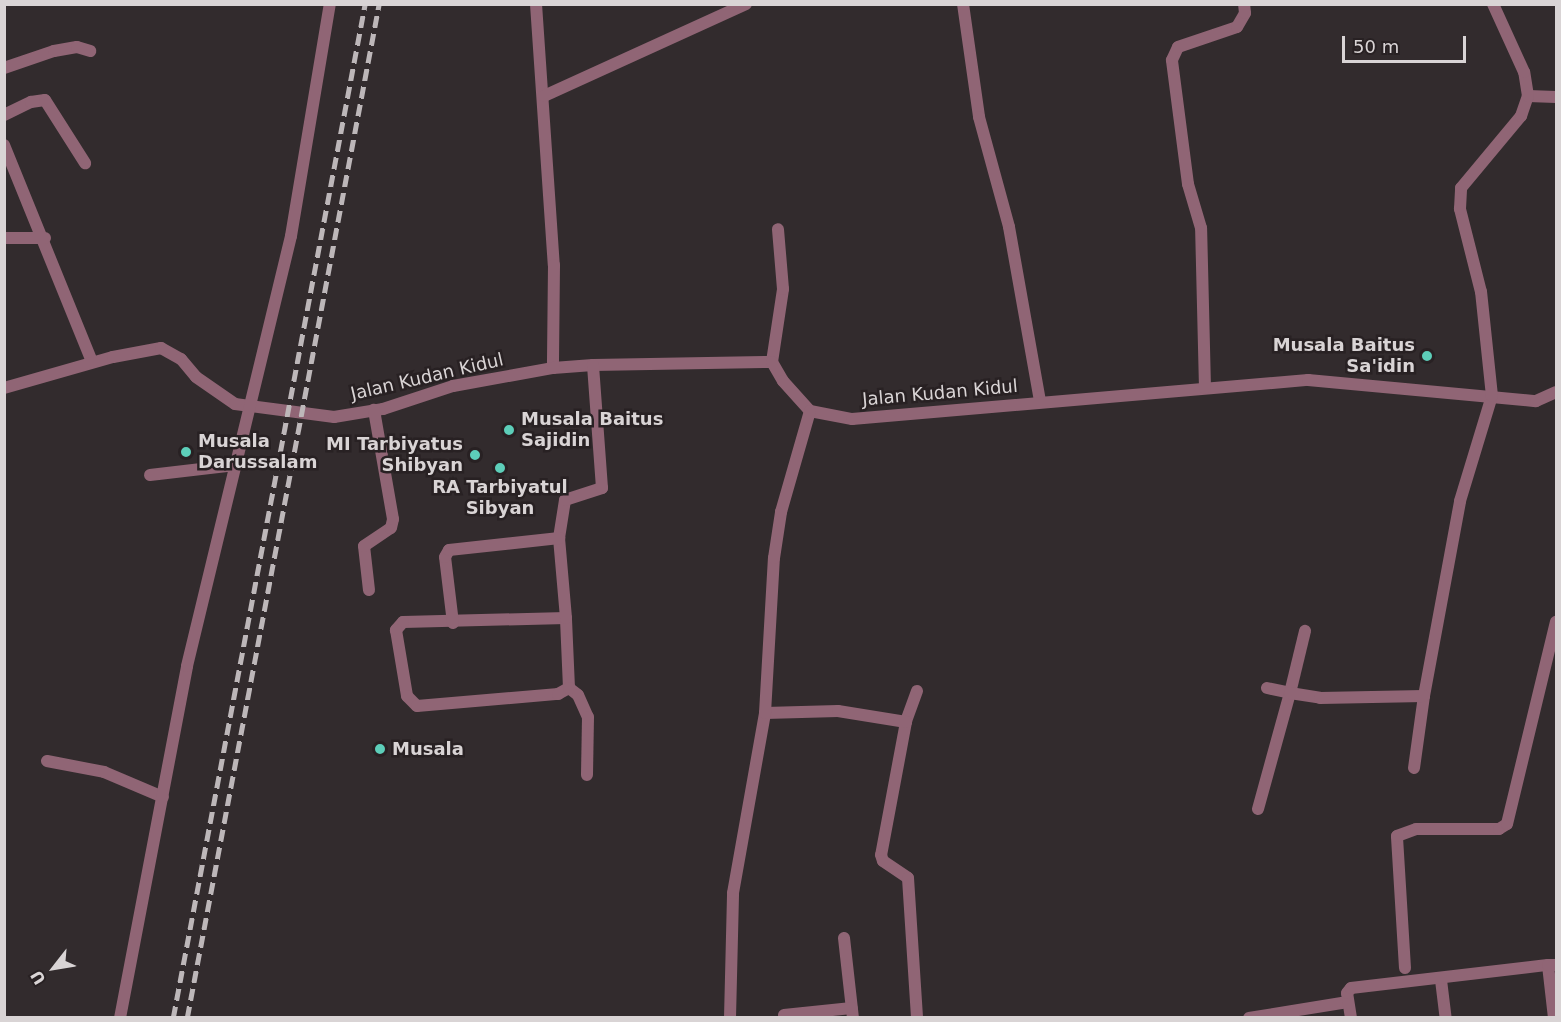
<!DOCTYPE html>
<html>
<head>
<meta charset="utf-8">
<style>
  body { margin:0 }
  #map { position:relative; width:1561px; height:1022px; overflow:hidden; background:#322b2d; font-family:"DejaVu Sans",sans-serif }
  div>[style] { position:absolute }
  .minor>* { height:12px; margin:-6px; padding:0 6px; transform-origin:6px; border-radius:6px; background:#906575 }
  .tertiary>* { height:12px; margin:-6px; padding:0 6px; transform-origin:6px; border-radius:6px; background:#906575 }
  .rail>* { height:4.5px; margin-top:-2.25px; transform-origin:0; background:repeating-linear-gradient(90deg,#bdb7b9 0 12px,transparent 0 18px) }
  .dots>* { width:16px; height:16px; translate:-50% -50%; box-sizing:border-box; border:3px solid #282123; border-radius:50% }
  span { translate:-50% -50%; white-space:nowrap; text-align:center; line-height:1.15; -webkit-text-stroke:5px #282123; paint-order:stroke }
  .poi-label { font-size:18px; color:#d9d4d5; font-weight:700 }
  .right { translate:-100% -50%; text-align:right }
  .left { translate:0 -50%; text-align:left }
  .street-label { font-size:18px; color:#d9d4d5 }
  .frame { position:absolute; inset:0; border:6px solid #d9d4d5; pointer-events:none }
  .north { position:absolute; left:24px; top:938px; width:60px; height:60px; -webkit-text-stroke:4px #282123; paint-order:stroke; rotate:239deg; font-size:16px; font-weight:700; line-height:24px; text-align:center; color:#d9d4d5 }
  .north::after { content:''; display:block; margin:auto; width:21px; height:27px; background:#d9d4d5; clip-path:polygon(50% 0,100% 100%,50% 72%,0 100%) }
  .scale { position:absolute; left:1342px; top:36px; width:124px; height:27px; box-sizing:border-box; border:3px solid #d9d4d5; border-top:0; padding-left:8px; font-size:18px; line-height:21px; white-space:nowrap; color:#d9d4d5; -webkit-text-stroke:4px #282123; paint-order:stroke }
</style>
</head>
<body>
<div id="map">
  <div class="minor">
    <div style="left:536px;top:4px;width:262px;rotate:86.1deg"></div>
    <div style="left:554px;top:265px;width:103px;rotate:90.6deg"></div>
    <div style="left:963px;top:4px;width:114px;rotate:81.9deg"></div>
    <div style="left:979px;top:117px;width:114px;rotate:74.7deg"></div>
    <div style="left:1009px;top:227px;width:177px;rotate:79.9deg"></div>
    <div style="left:4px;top:68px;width:53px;rotate:-18.8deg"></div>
    <div style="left:54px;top:51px;width:23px;rotate:-10deg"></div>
    <div style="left:77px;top:47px;width:14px;rotate:17deg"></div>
    <div style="left:544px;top:96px;width:222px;rotate:-24.5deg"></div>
    <div style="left:1528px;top:96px;width:28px;rotate:2deg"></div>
    <div style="left:4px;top:115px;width:30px;rotate:-26deg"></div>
    <div style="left:31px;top:102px;width:14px;rotate:-8deg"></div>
    <div style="left:45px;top:100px;width:75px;rotate:57.6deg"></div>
    <div style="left:4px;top:145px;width:234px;rotate:67.9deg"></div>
    <div style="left:4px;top:238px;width:41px"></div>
    <div style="left:772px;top:362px;width:74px;rotate:-81.4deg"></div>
    <div style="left:783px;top:289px;width:60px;rotate:-94.8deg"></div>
    <div style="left:4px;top:388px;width:113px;rotate:-15.9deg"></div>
    <div style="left:113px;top:357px;width:49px;rotate:-10.6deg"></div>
    <div style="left:161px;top:348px;width:23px;rotate:29deg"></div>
    <div style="left:181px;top:359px;width:23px;rotate:50deg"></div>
    <div style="left:196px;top:377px;width:47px;rotate:34.7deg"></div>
    <div style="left:235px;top:404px;width:100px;rotate:7.5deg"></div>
    <div style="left:334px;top:417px;width:50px;rotate:-9.3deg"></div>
    <div style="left:383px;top:409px;width:74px;rotate:-18.2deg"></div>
    <div style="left:453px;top:386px;width:102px;rotate:-10.2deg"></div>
    <div style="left:553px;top:368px;width:40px;rotate:-4.3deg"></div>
    <div style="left:593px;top:365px;width:179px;rotate:-1deg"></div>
    <div style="left:772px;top:362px;width:22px;rotate:60deg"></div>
    <div style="left:783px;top:381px;width:40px;rotate:48deg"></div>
    <div style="left:810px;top:411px;width:43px;rotate:10.8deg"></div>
    <div style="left:852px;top:419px;width:458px;rotate:-4.9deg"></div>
    <div style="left:1308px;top:380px;width:229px;rotate:5.3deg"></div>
    <div style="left:1536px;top:401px;width:22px;rotate:-24deg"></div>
    <div style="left:1205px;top:388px;width:160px;rotate:-91.4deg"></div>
    <div style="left:1201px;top:228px;width:46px;rotate:-106.5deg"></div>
    <div style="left:1188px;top:184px;width:125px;rotate:-97.4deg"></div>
    <div style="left:1172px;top:60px;width:14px;rotate:-65deg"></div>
    <div style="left:1178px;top:47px;width:62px;rotate:-18.7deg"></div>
    <div style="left:1237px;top:27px;width:16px;rotate:-60deg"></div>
    <div style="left:1245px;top:13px;width:9px;rotate:-96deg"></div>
    <div style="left:150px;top:475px;width:86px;rotate:-6.7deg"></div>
    <div style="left:369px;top:590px;width:44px;rotate:-96.5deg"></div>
    <div style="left:364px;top:546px;width:32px;rotate:-34deg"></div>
    <div style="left:391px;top:528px;width:9px;rotate:-77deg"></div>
    <div style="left:393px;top:519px;width:111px;rotate:-99.9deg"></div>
    <div style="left:566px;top:618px;width:163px;rotate:178.6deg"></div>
    <div style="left:403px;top:622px;width:11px;rotate:131deg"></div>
    <div style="left:396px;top:630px;width:67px;rotate:80.5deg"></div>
    <div style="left:407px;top:696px;width:14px;rotate:45deg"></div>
    <div style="left:417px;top:706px;width:142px;rotate:-4.9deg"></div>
    <div style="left:558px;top:694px;width:13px;rotate:-29deg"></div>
    <div style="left:569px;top:688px;width:70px;rotate:-92.5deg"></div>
    <div style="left:566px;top:618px;width:80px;rotate:-95deg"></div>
    <div style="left:559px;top:538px;width:38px;rotate:-81deg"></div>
    <div style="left:565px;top:500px;width:39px;rotate:-18deg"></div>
    <div style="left:602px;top:488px;width:123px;rotate:-94.2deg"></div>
    <div style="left:453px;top:623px;width:66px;rotate:-96.9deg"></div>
    <div style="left:445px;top:557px;width:8px;rotate:-60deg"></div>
    <div style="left:449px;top:550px;width:111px;rotate:-6.2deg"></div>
    <div style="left:569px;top:688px;width:11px;rotate:38deg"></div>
    <div style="left:578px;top:695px;width:24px;rotate:66deg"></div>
    <div style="left:588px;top:717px;width:58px;rotate:91deg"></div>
    <div style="left:1267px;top:688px;width:24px;rotate:12deg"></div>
    <div style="left:1290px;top:693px;width:64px;rotate:-76.4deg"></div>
    <div style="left:917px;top:691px;width:33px;rotate:110deg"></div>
    <div style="left:906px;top:722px;width:135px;rotate:100.6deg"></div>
    <div style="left:881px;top:855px;width:6px;rotate:72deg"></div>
    <div style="left:883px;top:861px;width:30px;rotate:34deg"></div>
    <div style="left:908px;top:878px;width:140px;rotate:86.3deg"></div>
    <div style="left:765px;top:713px;width:73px;rotate:-1.6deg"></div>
    <div style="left:838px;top:711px;width:69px;rotate:9.2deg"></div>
    <div style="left:47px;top:761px;width:58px;rotate:10.9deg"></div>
    <div style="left:104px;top:772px;width:64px;rotate:23deg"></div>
    <div style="left:1414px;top:768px;width:73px;rotate:-82.1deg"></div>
    <div style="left:1424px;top:696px;width:198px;rotate:-79.5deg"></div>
    <div style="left:1460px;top:501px;width:110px;rotate:-73.1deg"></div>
    <div style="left:1492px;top:396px;width:105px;rotate:-96deg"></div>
    <div style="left:1481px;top:292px;width:86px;rotate:-104.2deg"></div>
    <div style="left:1460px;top:209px;width:21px;rotate:-87deg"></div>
    <div style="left:1461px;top:188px;width:94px;rotate:-50.2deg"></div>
    <div style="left:1521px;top:116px;width:21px;rotate:-71deg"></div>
    <div style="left:1528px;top:96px;width:24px;rotate:-99deg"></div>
    <div style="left:1524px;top:72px;width:75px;rotate:-114.5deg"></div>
    <div style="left:1258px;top:809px;width:120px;rotate:-74.6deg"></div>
    <div style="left:1290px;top:693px;width:30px;rotate:9deg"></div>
    <div style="left:1320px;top:698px;width:104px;rotate:-1.1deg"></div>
    <div style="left:844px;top:938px;width:81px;rotate:83.6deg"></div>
    <div style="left:1405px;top:968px;width:132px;rotate:-93.5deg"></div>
    <div style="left:1397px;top:836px;width:20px;rotate:-20deg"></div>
    <div style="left:1416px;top:829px;width:83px"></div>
    <div style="left:1499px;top:829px;width:9px;rotate:-32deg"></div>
    <div style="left:1507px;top:824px;width:208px;rotate:-76.4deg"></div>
    <div style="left:1441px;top:980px;width:38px;rotate:83deg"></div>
    <div style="left:784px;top:1015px;width:68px;rotate:-5.9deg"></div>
    <div style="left:730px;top:1018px;width:125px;rotate:-88.6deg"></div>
    <div style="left:733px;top:893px;width:183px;rotate:-79.9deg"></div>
    <div style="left:765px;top:713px;width:155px;rotate:-86.7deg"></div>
    <div style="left:774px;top:558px;width:47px;rotate:-81.3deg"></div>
    <div style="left:781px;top:512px;width:105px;rotate:-74deg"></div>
    <div style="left:1249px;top:1018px;width:100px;rotate:-9.2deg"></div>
    <div style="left:1351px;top:1018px;width:25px;rotate:-99deg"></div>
    <div style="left:1347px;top:993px;width:6px;rotate:-51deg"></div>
    <div style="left:1351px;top:988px;width:198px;rotate:-6.7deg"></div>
    <div style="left:1554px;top:1018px;width:53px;rotate:-96.5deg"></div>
    <div style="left:1548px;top:965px;width:8px"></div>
  </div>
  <div class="tertiary">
    <div style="left:120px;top:1018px;width:358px;rotate:-79.2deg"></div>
    <div style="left:187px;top:666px;width:442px;rotate:-76.4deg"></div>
    <div style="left:291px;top:236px;width:235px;rotate:-80.5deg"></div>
  </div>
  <div class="rail">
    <div style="left:173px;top:1018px;width:1032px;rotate:-79.28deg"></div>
    <div style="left:187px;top:1018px;width:1032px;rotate:-79.28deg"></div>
  </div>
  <div class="dots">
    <div style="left:1427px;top:356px;background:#5dceb9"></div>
    <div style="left:509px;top:430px;background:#5dceb9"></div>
    <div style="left:186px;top:452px;background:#5dceb9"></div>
    <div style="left:475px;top:455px;background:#5dceb9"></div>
    <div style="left:500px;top:468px;background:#5dceb9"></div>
    <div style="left:380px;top:749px;background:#5dceb9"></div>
  </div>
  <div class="poi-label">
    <span class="right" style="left:1415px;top:356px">Musala Baitus<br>Sa'idin</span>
    <span class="left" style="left:521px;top:430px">Musala Baitus<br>Sajidin</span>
    <span class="left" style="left:198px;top:452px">Musala<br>Darussalam</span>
    <span class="right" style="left:463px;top:455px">MI Tarbiyatus<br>Shibyan</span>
    <span style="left:500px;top:498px">RA Tarbiyatul<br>Sibyan</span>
    <span class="left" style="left:392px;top:749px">Musala</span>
  </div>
  <div class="street-label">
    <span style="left:427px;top:377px;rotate:-13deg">Jalan Kudan Kidul</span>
    <span style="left:940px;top:393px;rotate:-5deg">Jalan Kudan Kidul</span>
  </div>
  <div class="frame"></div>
  <div class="north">U</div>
  <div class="scale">50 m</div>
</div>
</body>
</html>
